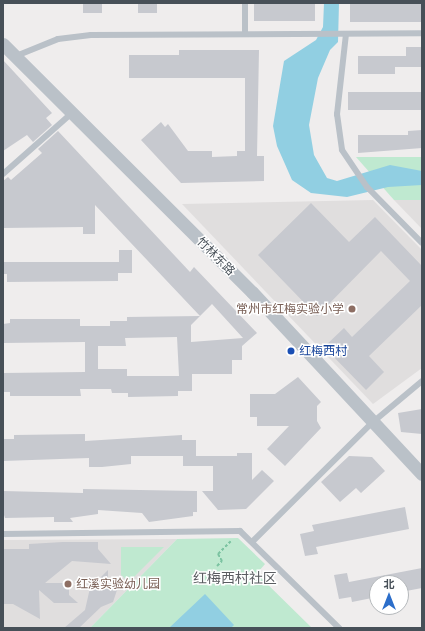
<!DOCTYPE html>
<html>
<head>
<meta charset="utf-8">
<style>
  body { margin:0 }
  #map { position:relative; width:425px; height:631px; overflow:hidden; background:#efeded; font-family:"PT Sans Narrow","Noto Sans SC",sans-serif }
  div>[style] { position:absolute }
  .education>* { inset:0; background:#e0dede }
  .green>* { inset:0; background:#bfe9d0 }
  .water>* { inset:0; background:#91cfe2 }
  .building>* { inset:0; background:#c7c9cf; transform-origin:0 0 }
  .path>* { height:2px; margin-top:-1px; transform-origin:0; background:repeating-linear-gradient(90deg,#7bc3a1 0 3px,transparent 0 5px) }
  .lane>* { height:6px; margin:-3px; padding:0 3px; transform-origin:3px; border-radius:3px; background:#bac1c8 }
  .street>* { height:13px; margin:-6.5px; padding:0 6.5px; transform-origin:6.5px; border-radius:6.5px; background:#bac1c8 }
  .dots>* { width:11px; height:11px; translate:-50% -50%; box-sizing:border-box; border:2px solid #fff; border-radius:50% }
  span { translate:-50% -50%; white-space:nowrap; text-align:center; line-height:1.15; -webkit-text-stroke:3px #fff; paint-order:stroke }
  .street-label { font-size:12px; color:#475058 }
  .education-label { font-size:12px; color:#785e54 }
  .right { translate:-100% -50%; text-align:right }
  .left { translate:0 -50%; text-align:left }
  .transit-label { font-size:12px; color:#164399 }
  .quarter-label { font-size:14px; color:#5a5d61 }
  .frame { position:absolute; inset:0; border:4px solid #475058; pointer-events:none }
  .north { position:absolute; left:369px; top:575px; width:40px; height:40px; box-sizing:border-box; background:#fff; border:1px solid #b5b9bc; border-radius:50%; rotate:0deg; font-size:11px; font-weight:700; line-height:16px; text-align:center; color:#475058 }
  .north::after { content:''; display:block; margin:auto; width:14px; height:18px; background:#2c6eca; clip-path:polygon(50% 0,100% 100%,50% 72%,0 100%) }
</style>
</head>
<body>
<div id="map">
  <div class="education">
    <div style="clip-path:polygon(373px 200px,422px 250px,422px 368px,373px 404px,182px 204px)"></div>
    <div style="clip-path:polygon(394px 200px,422px 200px,422px 229px)"></div>
    <div style="clip-path:polygon(177px 539px,90px 628px,3px 628px,4px 540px)"></div>
  </div>
  <div class="green">
    <div style="clip-path:polygon(356px 157px,422px 157px,422px 200px,394px 200px)"></div>
    <div style="clip-path:polygon(238px 538px,265px 564px,259px 571px,259px 576px,312px 628px,90px 628px,177px 539px)"></div>
    <div style="clip-path:polygon(121px 547px,164px 547px,129px 582px,121px 575px)"></div>
  </div>
  <div class="water">
    <div style="clip-path:polygon(324px 3px,339px 3px,338px 42px,330px 50px,318px 78px,309px 125px,314px 155px,327px 178px,337px 181px,390px 165px,422px 171px,422px 185px,388px 187px,347px 197px,311px 193px,292px 180px,277px 146px,273px 126px,284px 61px,316px 40px,323px 27px)"></div>
    <div style="clip-path:polygon(205px 594px,234px 625px,231px 628px,169px 628px)"></div>
  </div>
  <div class="building">
    <div style="left:83px;top:3px;width:19px;height:10px"></div>
    <div style="left:138px;top:3px;width:19px;height:10px"></div>
    <div style="left:254px;top:3px;width:61px;height:18px"></div>
    <div style="left:350px;top:3px;width:72px;height:19px"></div>
    <div style="clip-path:polygon(406px 47px,422px 47px,422px 67px,395px 67px,395px 74px,358px 74px,358px 56px,406px 56px)"></div>
    <div style="clip-path:polygon(179px 50px,259px 50px,257px 156px,264px 156px,264px 181px,181px 183px,141px 140px,161px 122px,165px 127px,168px 124px,188px 151px,212px 151px,212px 157px,237px 156px,237px 151px,245px 151px,245px 78px,129px 78px,129px 55px,179px 55px)"></div>
    <div style="clip-path:polygon(3px 60px,52px 113px,46px 118px,52px 125px,33px 142px,27px 135px,3px 151px)"></div>
    <div style="left:422px;top:92px;width:18px;height:74px;rotate:90deg"></div>
    <div style="clip-path:polygon(422px 130px,422px 148px,358px 153px,358px 135px,408px 135px,408px 131px)"></div>
    <div style="clip-path:polygon(evenodd,58px 131px,190px 272px,194px 267px,257px 333px,242px 346px,242px 360px,232px 360px,232px 374px,192px 374px,192px 391px,178px 391px,178px 396px,128px 397px,128px 393px,112px 393px,111px 389px,80px 389px,81px 396px,10px 396px,10px 392px,3px 392px,3px 373px,85px 372px,85px 342px,3px 343px,3px 324px,10px 323px,10px 319px,80px 319px,80px 326px,110px 326px,110px 321px,127px 321px,127px 317px,200px 316px,191px 325px,191px 342px,243px 338px,212px 304px,200px 316px,95px 205px,95px 234px,83px 234px,83px 227px,3px 228px,3px 181px,8px 177px,11px 180px,42px 153px,38px 149px,58px 131px,177px 337px,179px 376px,127px 376px,127px 369px,98px 369px,98px 346px,126px 346px,125px 338px,177px 337px)"></div>
    <div style="clip-path:polygon(311px 203px,349px 242px,375px 217px,422px 266px,422px 305px,369px 356px,384px 372px,366px 390px,324px 347px,344px 328px,352px 337px,410px 281px,381px 251px,317px 316px,258px 255px)"></div>
    <div style="clip-path:polygon(119px 250px,132px 250px,132px 273px,118px 273px,118px 281px,7px 282px,7px 274px,3px 274px,3px 262px,119px 262px)"></div>
    <div style="clip-path:polygon(298px 377px,321px 402px,317px 406px,317px 421px,321px 428px,285px 466px,267px 449px,289px 426px,257px 426px,257px 417px,250px 417px,250px 394px,275px 394px)"></div>
    <div style="clip-path:polygon(422px 409px,422px 434px,401px 432px,398px 413px)"></div>
    <div style="clip-path:polygon(85px 434px,85px 441px,182px 435px,182px 440px,196px 440px,196px 456px,237px 456px,237px 453px,252px 453px,252px 480px,262px 470px,274px 481px,246px 509px,218px 510px,202px 491px,213px 491px,213px 466px,183px 466px,183px 456px,131px 456px,131px 464px,102px 467px,89px 467px,89px 458px,3px 461px,3px 439px,14px 439px,14px 435px)"></div>
    <div style="clip-path:polygon(349px 456px,372px 457px,385px 471px,361px 493px,356px 488px,340px 502px,321px 482px)"></div>
    <div style="clip-path:polygon(83px 489px,197px 491px,197px 512px,193px 512px,193px 516px,149px 522px,142px 513px,98px 510px,98px 514px,70px 518px,73px 522px,54px 522px,54px 517px,5px 518px,3px 512px,3px 491px,83px 493px)"></div>
    <div style="clip-path:polygon(405px 507px,409px 529px,316px 547px,318px 554px,305px 556px,300px 534px,314px 531px,312px 525px)"></div>
    <div style="clip-path:polygon(63px 542px,98px 542px,98px 549px,111px 564px,72px 561px,45px 583px,69px 583px,69px 595px,78px 603px,54px 603px,39px 590px,40px 619px,13px 604px,3px 604px,3px 549px,29px 549px,29px 544px)"></div>
    <div style="clip-path:polygon(422px 568px,422px 588px,401px 592px,401px 583px,377px 583px,377px 597px,352px 602px,351px 597px,339px 599px,334px 575px,347px 573px,349px 582px)"></div>
    <div style="clip-path:polygon(108px 570px,108px 580px,117px 590px,113px 602px,101px 607px,79px 628px,64px 628px,85px 610px,90px 588px)"></div>
  </div>
  <div class="path">
    <div style="left:217px;top:566px;width:7px;rotate:-45deg"></div>
    <div style="left:222px;top:561px;width:8px;rotate:-120deg"></div>
    <div style="left:218px;top:554px;width:18px;rotate:-45deg"></div>
  </div>
  <div class="lane">
    <div style="left:245px;top:34px;width:31px;rotate:-90deg"></div>
    <div style="left:346px;top:34px;width:81px;rotate:96.4deg"></div>
    <div style="left:337px;top:114px;width:36px;rotate:82deg"></div>
    <div style="left:342px;top:150px;width:45px;rotate:56deg"></div>
    <div style="left:367px;top:187px;width:78px;rotate:45.5deg"></div>
    <div style="left:16px;top:56px;width:45px;rotate:-22deg"></div>
    <div style="left:58px;top:39px;width:33px;rotate:-7deg"></div>
    <div style="left:91px;top:35px;width:331px;rotate:-0.3deg"></div>
    <div style="left:3px;top:174px;width:92px;rotate:-41.5deg"></div>
    <div style="left:3px;top:534px;width:237px;rotate:-0.7deg"></div>
    <div style="left:240px;top:531px;width:139px;rotate:44.4deg"></div>
    <div style="left:252px;top:542px;width:170px;rotate:-44.8deg"></div>
    <div style="left:373px;top:422px;width:64px;rotate:-39.9deg"></div>
  </div>
  <div class="street">
    <div style="left:3px;top:44px;width:351px;rotate:44.9deg"></div>
    <div style="left:252px;top:292px;width:249px;rotate:47deg"></div>
  </div>
  <div class="dots">
    <div style="left:352px;top:309px;background:#8d6e63"></div>
    <div style="left:291px;top:351px;background:#1a4fb4"></div>
    <div style="left:68px;top:584px;background:#8d6e63"></div>
  </div>
  <div class="street-label">
    <span style="left:216px;top:256px;rotate:45deg">竹林东路</span>
  </div>
  <div class="education-label">
    <span class="right" style="left:344px;top:309px">常州市红梅实验小学</span>
    <span class="left" style="left:76px;top:584px">红溪实验幼儿园</span>
  </div>
  <div class="transit-label">
    <span class="left" style="left:299px;top:351px">红梅西村</span>
  </div>
  <div class="quarter-label">
    <span style="left:235px;top:578px">红梅西村社区</span>
  </div>
  <div class="frame"></div>
  <div class="north">北</div>
</div>
</body>
</html>
